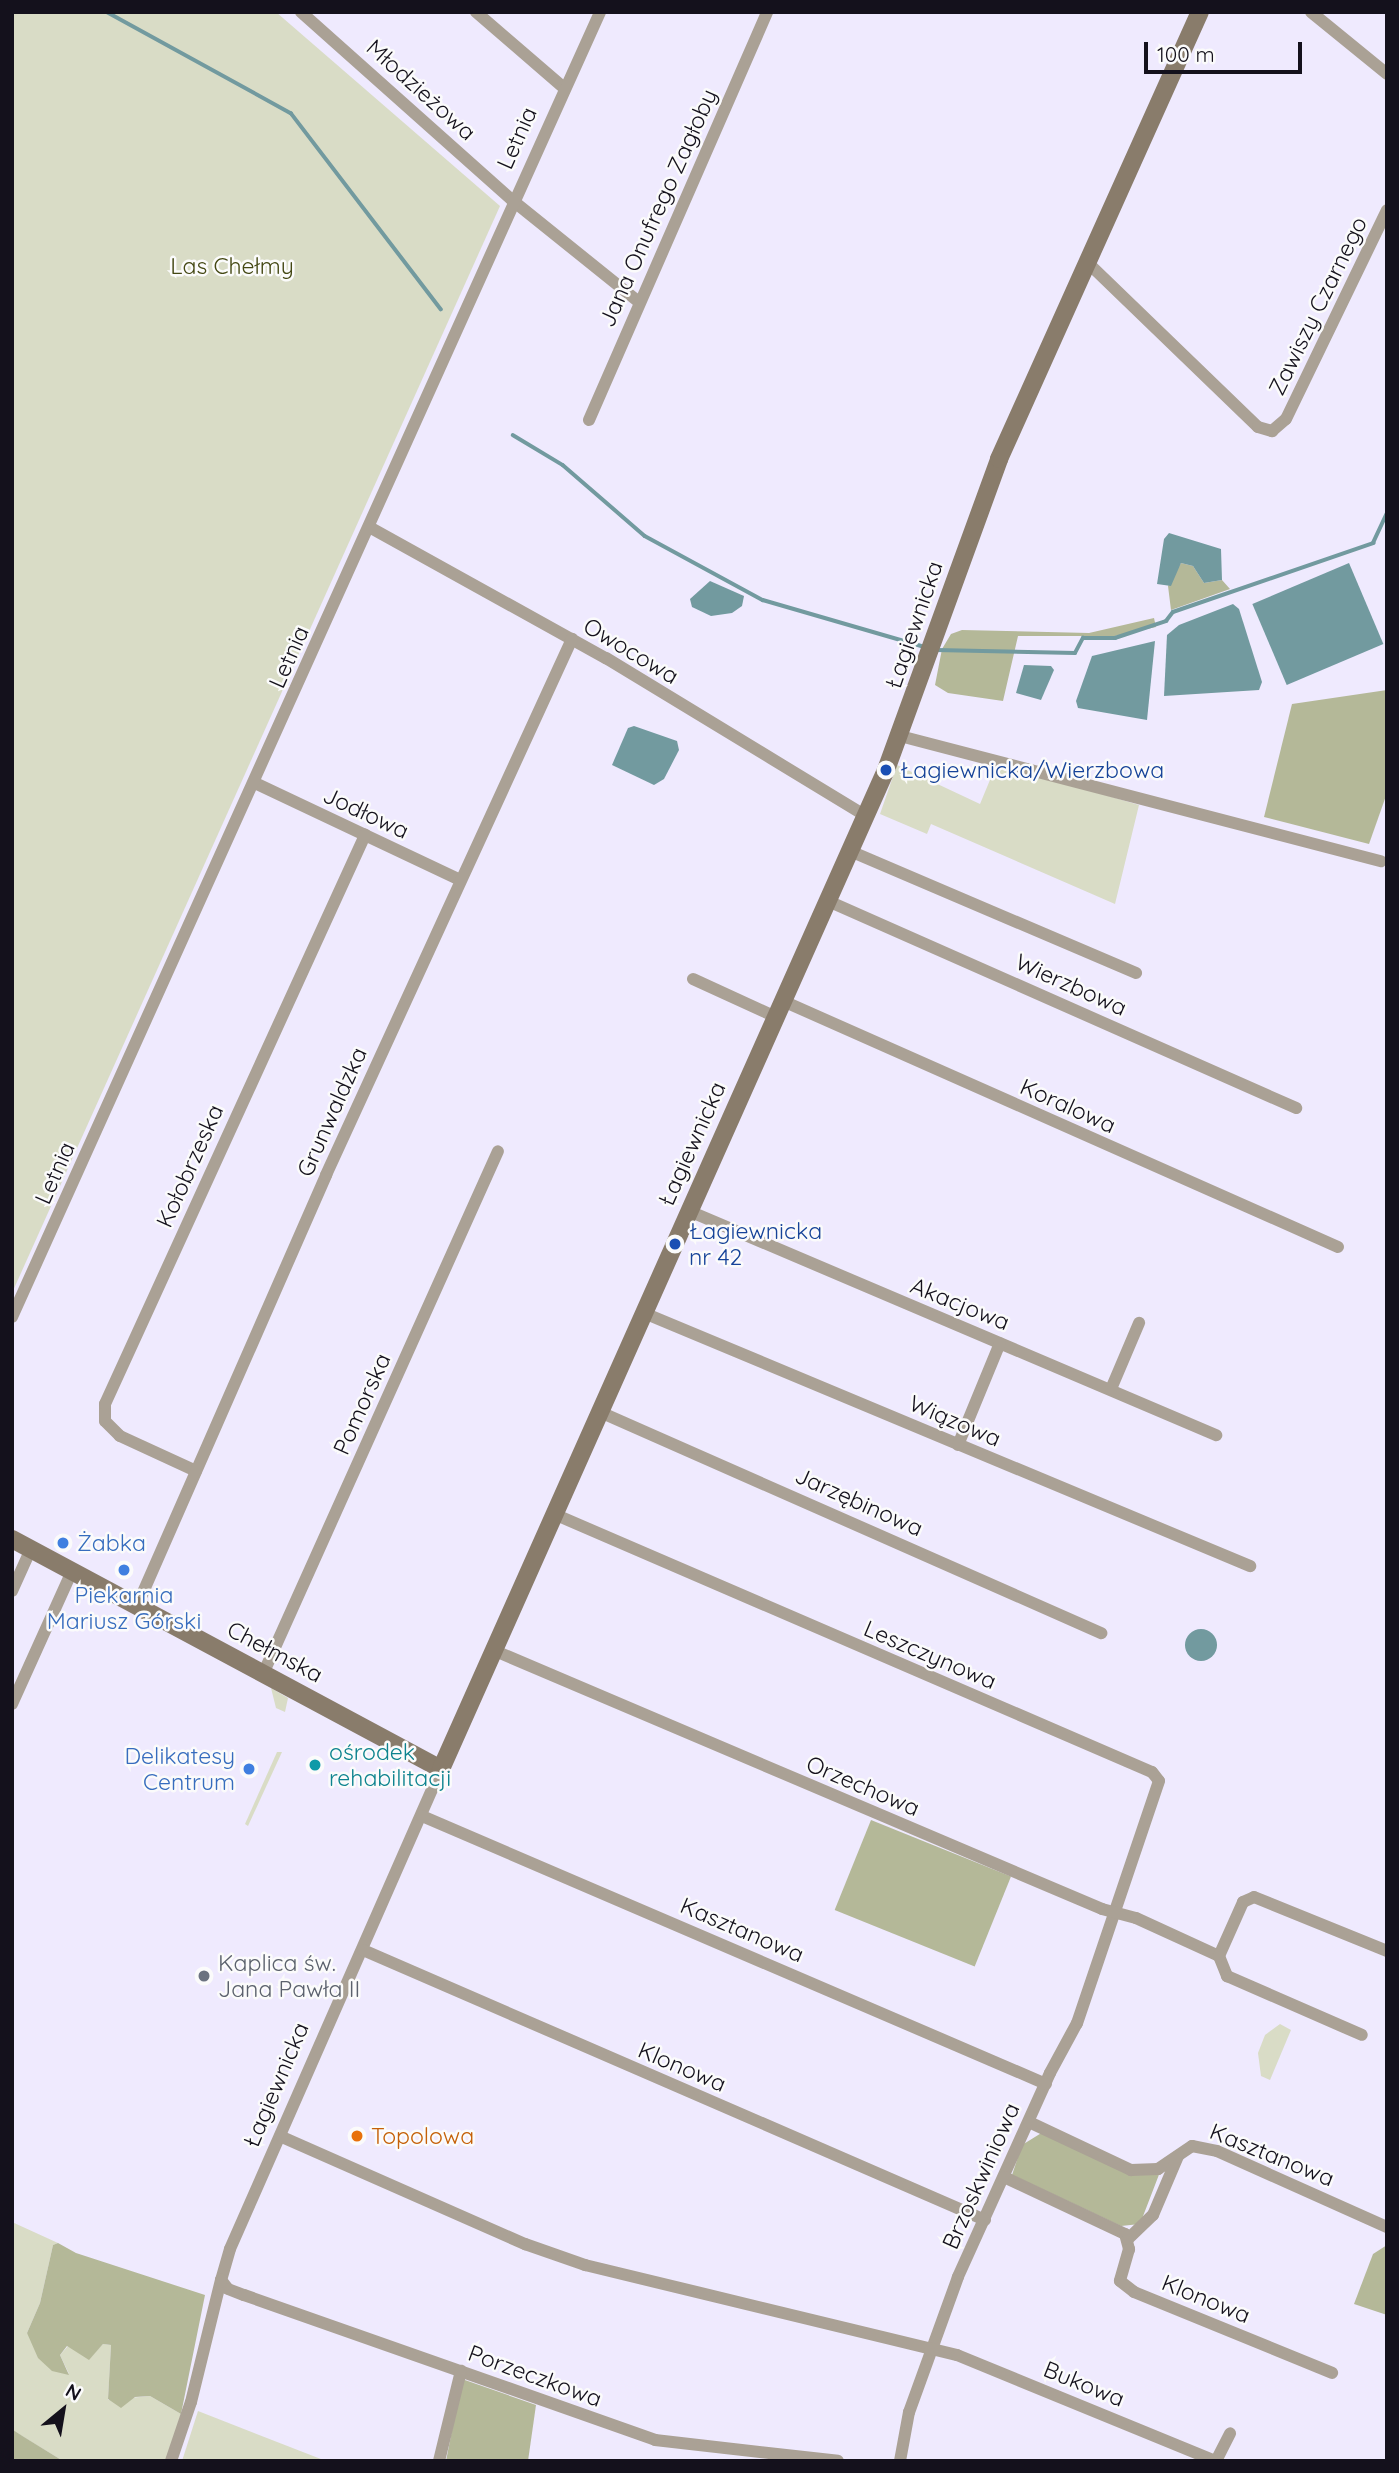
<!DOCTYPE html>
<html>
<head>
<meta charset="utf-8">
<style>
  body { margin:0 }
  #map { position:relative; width:1399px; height:2473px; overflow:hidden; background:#efeafe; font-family:Quicksand,sans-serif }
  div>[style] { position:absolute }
  .green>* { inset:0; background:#d9dcc6 }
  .forest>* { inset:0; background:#b4b898; transform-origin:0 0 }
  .water>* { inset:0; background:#729a9f; transform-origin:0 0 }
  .round { border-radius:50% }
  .stream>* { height:3.5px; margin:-1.75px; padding:0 1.75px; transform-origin:1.75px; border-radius:1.75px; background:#729a9f }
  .street>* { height:12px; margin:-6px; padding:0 6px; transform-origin:6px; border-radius:6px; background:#aaa195 }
  .secondary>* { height:18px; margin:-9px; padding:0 9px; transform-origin:9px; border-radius:9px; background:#897c6b }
  .dots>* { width:19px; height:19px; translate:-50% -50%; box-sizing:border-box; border:4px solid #fbfbfb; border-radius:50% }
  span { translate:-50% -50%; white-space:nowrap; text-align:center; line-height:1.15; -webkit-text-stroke:5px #fbfbfb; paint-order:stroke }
  .street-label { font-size:23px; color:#14111c }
  .park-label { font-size:23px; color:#444813 }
  .transit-label { font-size:23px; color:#164399 }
  .left { translate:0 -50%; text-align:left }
  .shop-label { font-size:23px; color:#366cbe }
  .right { translate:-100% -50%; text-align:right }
  .culture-label { font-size:23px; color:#0d838f }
  .worship-label { font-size:23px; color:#5b616d }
  .food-label { font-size:23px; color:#c56008 }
  .frame { position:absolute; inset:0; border:14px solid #14111c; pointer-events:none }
  .north { position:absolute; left:28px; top:2375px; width:70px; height:70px; -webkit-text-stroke:5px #fbfbfb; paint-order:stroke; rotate:30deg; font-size:19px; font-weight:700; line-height:28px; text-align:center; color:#14111c }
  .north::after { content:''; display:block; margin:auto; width:24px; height:32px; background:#14111c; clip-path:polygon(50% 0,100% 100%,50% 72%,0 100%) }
  .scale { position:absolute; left:1144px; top:42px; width:158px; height:32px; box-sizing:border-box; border:4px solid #14111c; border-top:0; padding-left:9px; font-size:21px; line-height:24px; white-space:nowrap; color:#14111c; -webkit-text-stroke:5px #fbfbfb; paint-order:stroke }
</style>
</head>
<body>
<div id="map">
  <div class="green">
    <div style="clip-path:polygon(12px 12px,276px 12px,500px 206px,12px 1293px)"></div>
    <div style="clip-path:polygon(997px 763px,1139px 805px,1115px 904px,931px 824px,927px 834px,880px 814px,897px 765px,980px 804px)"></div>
    <div style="clip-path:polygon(271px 1688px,288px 1698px,285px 1712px,276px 1708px)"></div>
    <div style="clip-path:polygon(277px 1752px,282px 1752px,248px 1826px,245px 1824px)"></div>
    <div style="clip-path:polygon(1280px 2024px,1291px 2030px,1270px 2080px,1261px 2076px,1258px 2053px,1265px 2035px)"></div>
    <div style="clip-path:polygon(12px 2222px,58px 2243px,53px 2245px,40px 2303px,27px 2333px,69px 2374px,60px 2355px,68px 2346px,89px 2359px,103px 2344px,111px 2345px,108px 2400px,150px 2396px,181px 2414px,166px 2461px,63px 2461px,12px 2430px)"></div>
    <div style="clip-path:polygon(198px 2411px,326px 2461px,182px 2461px)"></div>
  </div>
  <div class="forest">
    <div style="clip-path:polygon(1181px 563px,1193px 566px,1204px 583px,1222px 580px,1230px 589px,1171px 610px,1168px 586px)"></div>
    <div style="clip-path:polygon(1154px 618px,1156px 627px,1115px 636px,1018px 636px,1003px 701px,948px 693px,935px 685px,942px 649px,951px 634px,962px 630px,1089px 633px)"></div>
    <div style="clip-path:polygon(1387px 690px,1387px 793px,1369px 844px,1264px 817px,1292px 704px)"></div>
    <div style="left:871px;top:1820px;width:151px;height:97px;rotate:22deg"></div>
    <div style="clip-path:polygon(1043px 2132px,1138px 2174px,1160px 2172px,1140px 2224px,1121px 2226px,1012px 2175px,1022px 2145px)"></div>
    <div style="clip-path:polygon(58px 2243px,76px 2253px,205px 2295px,181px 2414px,150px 2396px,135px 2397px,121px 2408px,108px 2399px,111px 2345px,103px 2344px,89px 2360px,67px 2346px,60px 2355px,69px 2375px,52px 2371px,38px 2358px,27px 2333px,40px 2303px,53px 2245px)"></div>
    <div style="clip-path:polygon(1387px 2245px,1387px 2315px,1354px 2304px,1373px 2254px)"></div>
    <div style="clip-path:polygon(462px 2379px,536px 2405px,528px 2461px,446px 2461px)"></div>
    <div style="clip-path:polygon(13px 2430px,24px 2437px,63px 2461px,12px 2461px)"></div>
  </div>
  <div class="water">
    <div style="clip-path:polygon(1169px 533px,1221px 549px,1222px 580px,1204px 583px,1193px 566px,1181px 563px,1171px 586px,1157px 584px,1164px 539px)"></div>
    <div style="left:1349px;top:563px;width:88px;height:105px;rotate:67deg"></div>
    <div style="clip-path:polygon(710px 581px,744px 596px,742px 606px,732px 613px,711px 616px,692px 607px,690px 599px)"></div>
    <div style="clip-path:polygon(1233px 604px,1239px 609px,1262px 682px,1259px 690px,1164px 696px,1167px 635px,1179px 625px)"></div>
    <div style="clip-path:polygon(1155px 641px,1147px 720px,1078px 708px,1076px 701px,1092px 656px)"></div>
    <div style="clip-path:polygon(1024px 665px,1051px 666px,1054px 670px,1041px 700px,1016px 693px)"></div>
    <div style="clip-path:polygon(634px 726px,677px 741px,679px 750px,664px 779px,654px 785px,612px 765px,628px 728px)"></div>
    <div class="round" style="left:1185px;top:1629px;width:32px;height:32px"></div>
  </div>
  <div class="stream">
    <div style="left:107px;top:12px;width:210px;rotate:28.8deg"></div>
    <div style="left:291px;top:113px;width:247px;rotate:52.6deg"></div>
    <div style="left:513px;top:435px;width:58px;rotate:31deg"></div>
    <div style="left:563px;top:465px;width:108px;rotate:40.9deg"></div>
    <div style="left:645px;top:536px;width:134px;rotate:28.5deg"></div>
    <div style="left:763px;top:600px;width:169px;rotate:16.2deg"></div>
    <div style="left:936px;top:650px;width:139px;rotate:1.2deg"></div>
    <div style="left:1075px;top:653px;width:17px;rotate:-62deg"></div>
    <div style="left:1083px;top:638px;width:32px"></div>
    <div style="left:1115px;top:638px;width:54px;rotate:-18.4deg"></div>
    <div style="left:1166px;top:621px;width:11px;rotate:-52deg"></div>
    <div style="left:1173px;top:612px;width:212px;rotate:-19deg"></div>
    <div style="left:1373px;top:543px;width:33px;rotate:-65deg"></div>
  </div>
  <div class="street">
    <div style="left:301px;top:12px;width:283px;rotate:41.7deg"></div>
    <div style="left:512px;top:200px;width:163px;rotate:38.8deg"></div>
    <div style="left:476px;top:12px;width:115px;rotate:40.8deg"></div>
    <div style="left:1311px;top:12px;width:98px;rotate:39.2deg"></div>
    <div style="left:1086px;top:261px;width:239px;rotate:44deg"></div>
    <div style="left:1258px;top:427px;width:15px;rotate:16deg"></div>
    <div style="left:1272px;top:431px;width:18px;rotate:-41deg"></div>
    <div style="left:1286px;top:419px;width:232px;rotate:-64.2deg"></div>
    <div style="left:589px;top:420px;width:445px;rotate:-66.4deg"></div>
    <div style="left:371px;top:528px;width:269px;rotate:29deg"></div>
    <div style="left:606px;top:658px;width:304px;rotate:31.3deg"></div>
    <div style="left:900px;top:736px;width:497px;rotate:14.6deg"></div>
    <div style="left:255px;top:783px;width:227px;rotate:25.3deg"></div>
    <div style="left:850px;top:851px;width:311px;rotate:23.1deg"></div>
    <div style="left:828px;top:901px;width:512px;rotate:23.86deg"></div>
    <div style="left:693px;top:979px;width:91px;rotate:24.6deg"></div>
    <div style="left:783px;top:1001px;width:607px;rotate:23.9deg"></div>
    <div style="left:689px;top:1211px;width:573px;rotate:23.03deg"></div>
    <div style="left:644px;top:1313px;width:657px;rotate:22.66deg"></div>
    <div style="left:12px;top:1317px;width:1431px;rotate:-65.74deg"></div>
    <div style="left:1111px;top:1389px;width:72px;rotate:-67deg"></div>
    <div style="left:600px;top:1412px;width:548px;rotate:23.8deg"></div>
    <div style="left:958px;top:1445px;width:110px;rotate:-67.6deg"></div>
    <div style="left:196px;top:1471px;width:84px;rotate:-155.3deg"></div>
    <div style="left:120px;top:1436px;width:21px;rotate:-135deg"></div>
    <div style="left:105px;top:1421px;width:17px;rotate:-90deg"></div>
    <div style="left:105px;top:1404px;width:626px;rotate:-65.44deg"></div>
    <div style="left:554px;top:1514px;width:651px;rotate:23.34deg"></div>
    <div style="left:1152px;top:1772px;width:11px;rotate:52deg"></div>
    <div style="left:1159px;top:1781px;width:256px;rotate:108.7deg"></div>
    <div style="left:1077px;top:2023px;width:57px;rotate:118.4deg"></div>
    <div style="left:1050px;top:2073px;width:224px;rotate:114.3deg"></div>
    <div style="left:958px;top:2277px;width:144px;rotate:109.9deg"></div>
    <div style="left:909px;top:2412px;width:50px;rotate:100.4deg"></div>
    <div style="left:12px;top:1591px;width:46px;rotate:-65.7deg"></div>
    <div style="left:137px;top:1606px;width:471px;rotate:-66.3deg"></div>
    <div style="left:326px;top:1175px;width:590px;rotate:-65.35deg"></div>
    <div style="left:493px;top:1650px;width:662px;rotate:23.04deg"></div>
    <div style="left:1102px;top:1909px;width:35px;rotate:15deg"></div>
    <div style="left:1136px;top:1918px;width:91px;rotate:24.6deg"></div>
    <div style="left:1219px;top:1956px;width:22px;rotate:68deg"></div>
    <div style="left:1227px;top:1976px;width:147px;rotate:23.6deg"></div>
    <div style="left:263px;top:1674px;width:573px;rotate:-65.8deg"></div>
    <div style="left:12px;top:1704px;width:146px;rotate:-65.7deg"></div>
    <div style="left:441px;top:1769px;width:524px;rotate:113.73deg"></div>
    <div style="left:230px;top:2249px;width:32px;rotate:106deg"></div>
    <div style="left:221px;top:2280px;width:11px;rotate:52deg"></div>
    <div style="left:228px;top:2289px;width:17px;rotate:21deg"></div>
    <div style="left:244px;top:2295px;width:436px;rotate:19.4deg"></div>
    <div style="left:655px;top:2440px;width:184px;rotate:6.5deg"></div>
    <div style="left:422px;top:1816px;width:679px;rotate:23.24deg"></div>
    <div style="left:363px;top:1950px;width:678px;rotate:23.46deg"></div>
    <div style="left:1219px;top:1956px;width:59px;rotate:-66deg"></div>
    <div style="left:1243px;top:1902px;width:12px;rotate:-24deg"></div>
    <div style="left:1254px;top:1897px;width:144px;rotate:22.1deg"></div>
    <div style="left:1029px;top:2122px;width:113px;rotate:25.2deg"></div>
    <div style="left:1131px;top:2170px;width:27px;rotate:-2deg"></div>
    <div style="left:1158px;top:2169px;width:41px;rotate:-34.1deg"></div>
    <div style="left:1192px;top:2146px;width:25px;rotate:11deg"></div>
    <div style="left:1217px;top:2151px;width:186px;rotate:24.1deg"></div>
    <div style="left:282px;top:2137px;width:266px;rotate:23.8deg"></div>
    <div style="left:525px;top:2244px;width:64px;rotate:19.3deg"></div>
    <div style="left:585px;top:2265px;width:383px;rotate:13.6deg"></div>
    <div style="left:957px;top:2355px;width:280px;rotate:22.3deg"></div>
    <div style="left:1216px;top:2461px;width:31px;rotate:-63deg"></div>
    <div style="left:1004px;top:2177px;width:134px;rotate:25.2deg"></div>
    <div style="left:1125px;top:2234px;width:16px;rotate:75deg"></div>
    <div style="left:1129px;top:2249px;width:33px;rotate:106deg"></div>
    <div style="left:1120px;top:2281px;width:18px;rotate:38deg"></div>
    <div style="left:1134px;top:2292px;width:214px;rotate:22.2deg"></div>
    <div style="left:1128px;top:2239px;width:35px;rotate:-44deg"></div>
    <div style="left:1153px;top:2215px;width:64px;rotate:-67deg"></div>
    <div style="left:171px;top:2461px;width:62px;rotate:-71.3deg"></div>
    <div style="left:191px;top:2402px;width:126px;rotate:-76.2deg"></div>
    <div style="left:439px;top:2461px;width:93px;rotate:-76.3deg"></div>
  </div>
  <div class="secondary">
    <div style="left:12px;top:1539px;width:487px;rotate:28.2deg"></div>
    <div style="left:441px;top:1769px;width:1094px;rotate:-65.99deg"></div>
    <div style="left:886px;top:770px;width:331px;rotate:-70deg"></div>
    <div style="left:999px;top:459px;width:490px;rotate:-65.8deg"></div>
  </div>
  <div class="dots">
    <div style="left:886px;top:770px;background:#1a4fb4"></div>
    <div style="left:675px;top:1244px;background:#1a4fb4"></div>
    <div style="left:63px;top:1543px;background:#3f7fe0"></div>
    <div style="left:124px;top:1570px;background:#3f7fe0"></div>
    <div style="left:315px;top:1765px;background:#0f9aa8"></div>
    <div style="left:249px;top:1769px;background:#3f7fe0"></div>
    <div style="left:204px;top:1976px;background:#6b7280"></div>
    <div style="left:357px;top:2136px;background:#e8710a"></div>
  </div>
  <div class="street-label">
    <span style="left:421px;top:90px;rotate:42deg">Młodzieżowa</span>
    <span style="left:517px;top:138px;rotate:-66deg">Letnia</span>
    <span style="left:658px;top:208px;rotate:-66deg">Jana Onufrego Zagłoby</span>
    <span style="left:1318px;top:306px;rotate:-64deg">Zawiszy Czarnego</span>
    <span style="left:914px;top:625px;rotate:-71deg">Łagiewnicka</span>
    <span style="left:631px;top:651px;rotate:31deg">Owocowa</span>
    <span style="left:289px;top:657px;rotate:-66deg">Letnia</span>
    <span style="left:366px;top:813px;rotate:25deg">Jodłowa</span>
    <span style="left:1071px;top:985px;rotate:24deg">Wierzbowa</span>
    <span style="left:1068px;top:1106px;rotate:24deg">Koralowa</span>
    <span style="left:332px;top:1112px;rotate:-66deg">Grunwaldzka</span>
    <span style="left:692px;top:1144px;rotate:-66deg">Łagiewnicka</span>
    <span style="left:190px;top:1166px;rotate:-66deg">Kołobrzeska</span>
    <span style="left:55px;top:1173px;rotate:-66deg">Letnia</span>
    <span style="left:960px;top:1304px;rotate:22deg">Akacjowa</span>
    <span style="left:362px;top:1404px;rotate:-66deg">Pomorska</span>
    <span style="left:955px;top:1421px;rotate:23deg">Wiązowa</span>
    <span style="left:859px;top:1502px;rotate:24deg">Jarzębinowa</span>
    <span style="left:275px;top:1652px;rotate:28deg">Chełmska</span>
    <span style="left:930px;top:1655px;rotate:23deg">Leszczynowa</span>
    <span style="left:863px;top:1786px;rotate:23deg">Orzechowa</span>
    <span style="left:742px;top:1930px;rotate:23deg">Kasztanowa</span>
    <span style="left:682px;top:2067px;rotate:23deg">Klonowa</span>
    <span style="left:276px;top:2085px;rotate:-67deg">Łagiewnicka</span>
    <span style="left:1272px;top:2155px;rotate:22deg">Kasztanowa</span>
    <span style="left:981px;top:2176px;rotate:-66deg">Brzoskwiniowa</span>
    <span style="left:1206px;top:2299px;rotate:22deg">Klonowa</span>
    <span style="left:535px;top:2376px;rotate:20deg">Porzeczkowa</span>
    <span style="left:1084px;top:2384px;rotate:22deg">Bukowa</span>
  </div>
  <div class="park-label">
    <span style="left:232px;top:266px">Las Chełmy</span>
  </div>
  <div class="transit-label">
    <span class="left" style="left:900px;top:770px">Łagiewnicka/Wierzbowa</span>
    <span class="left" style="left:689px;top:1244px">Łagiewnicka<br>nr 42</span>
  </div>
  <div class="shop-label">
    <span class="left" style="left:77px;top:1543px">Żabka</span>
    <span style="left:124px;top:1608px">Piekarnia<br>Mariusz Górski</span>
    <span class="right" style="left:235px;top:1769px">Delikatesy<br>Centrum</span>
  </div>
  <div class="culture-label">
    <span class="left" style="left:329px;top:1765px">ośrodek<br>rehabilitacji</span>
  </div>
  <div class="worship-label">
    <span class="left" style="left:218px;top:1976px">Kaplica św.<br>Jana Pawła II</span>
  </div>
  <div class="food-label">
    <span class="left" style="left:371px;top:2136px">Topolowa</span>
  </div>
  <div class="frame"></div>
  <div class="north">N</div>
  <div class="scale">100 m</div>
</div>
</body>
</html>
